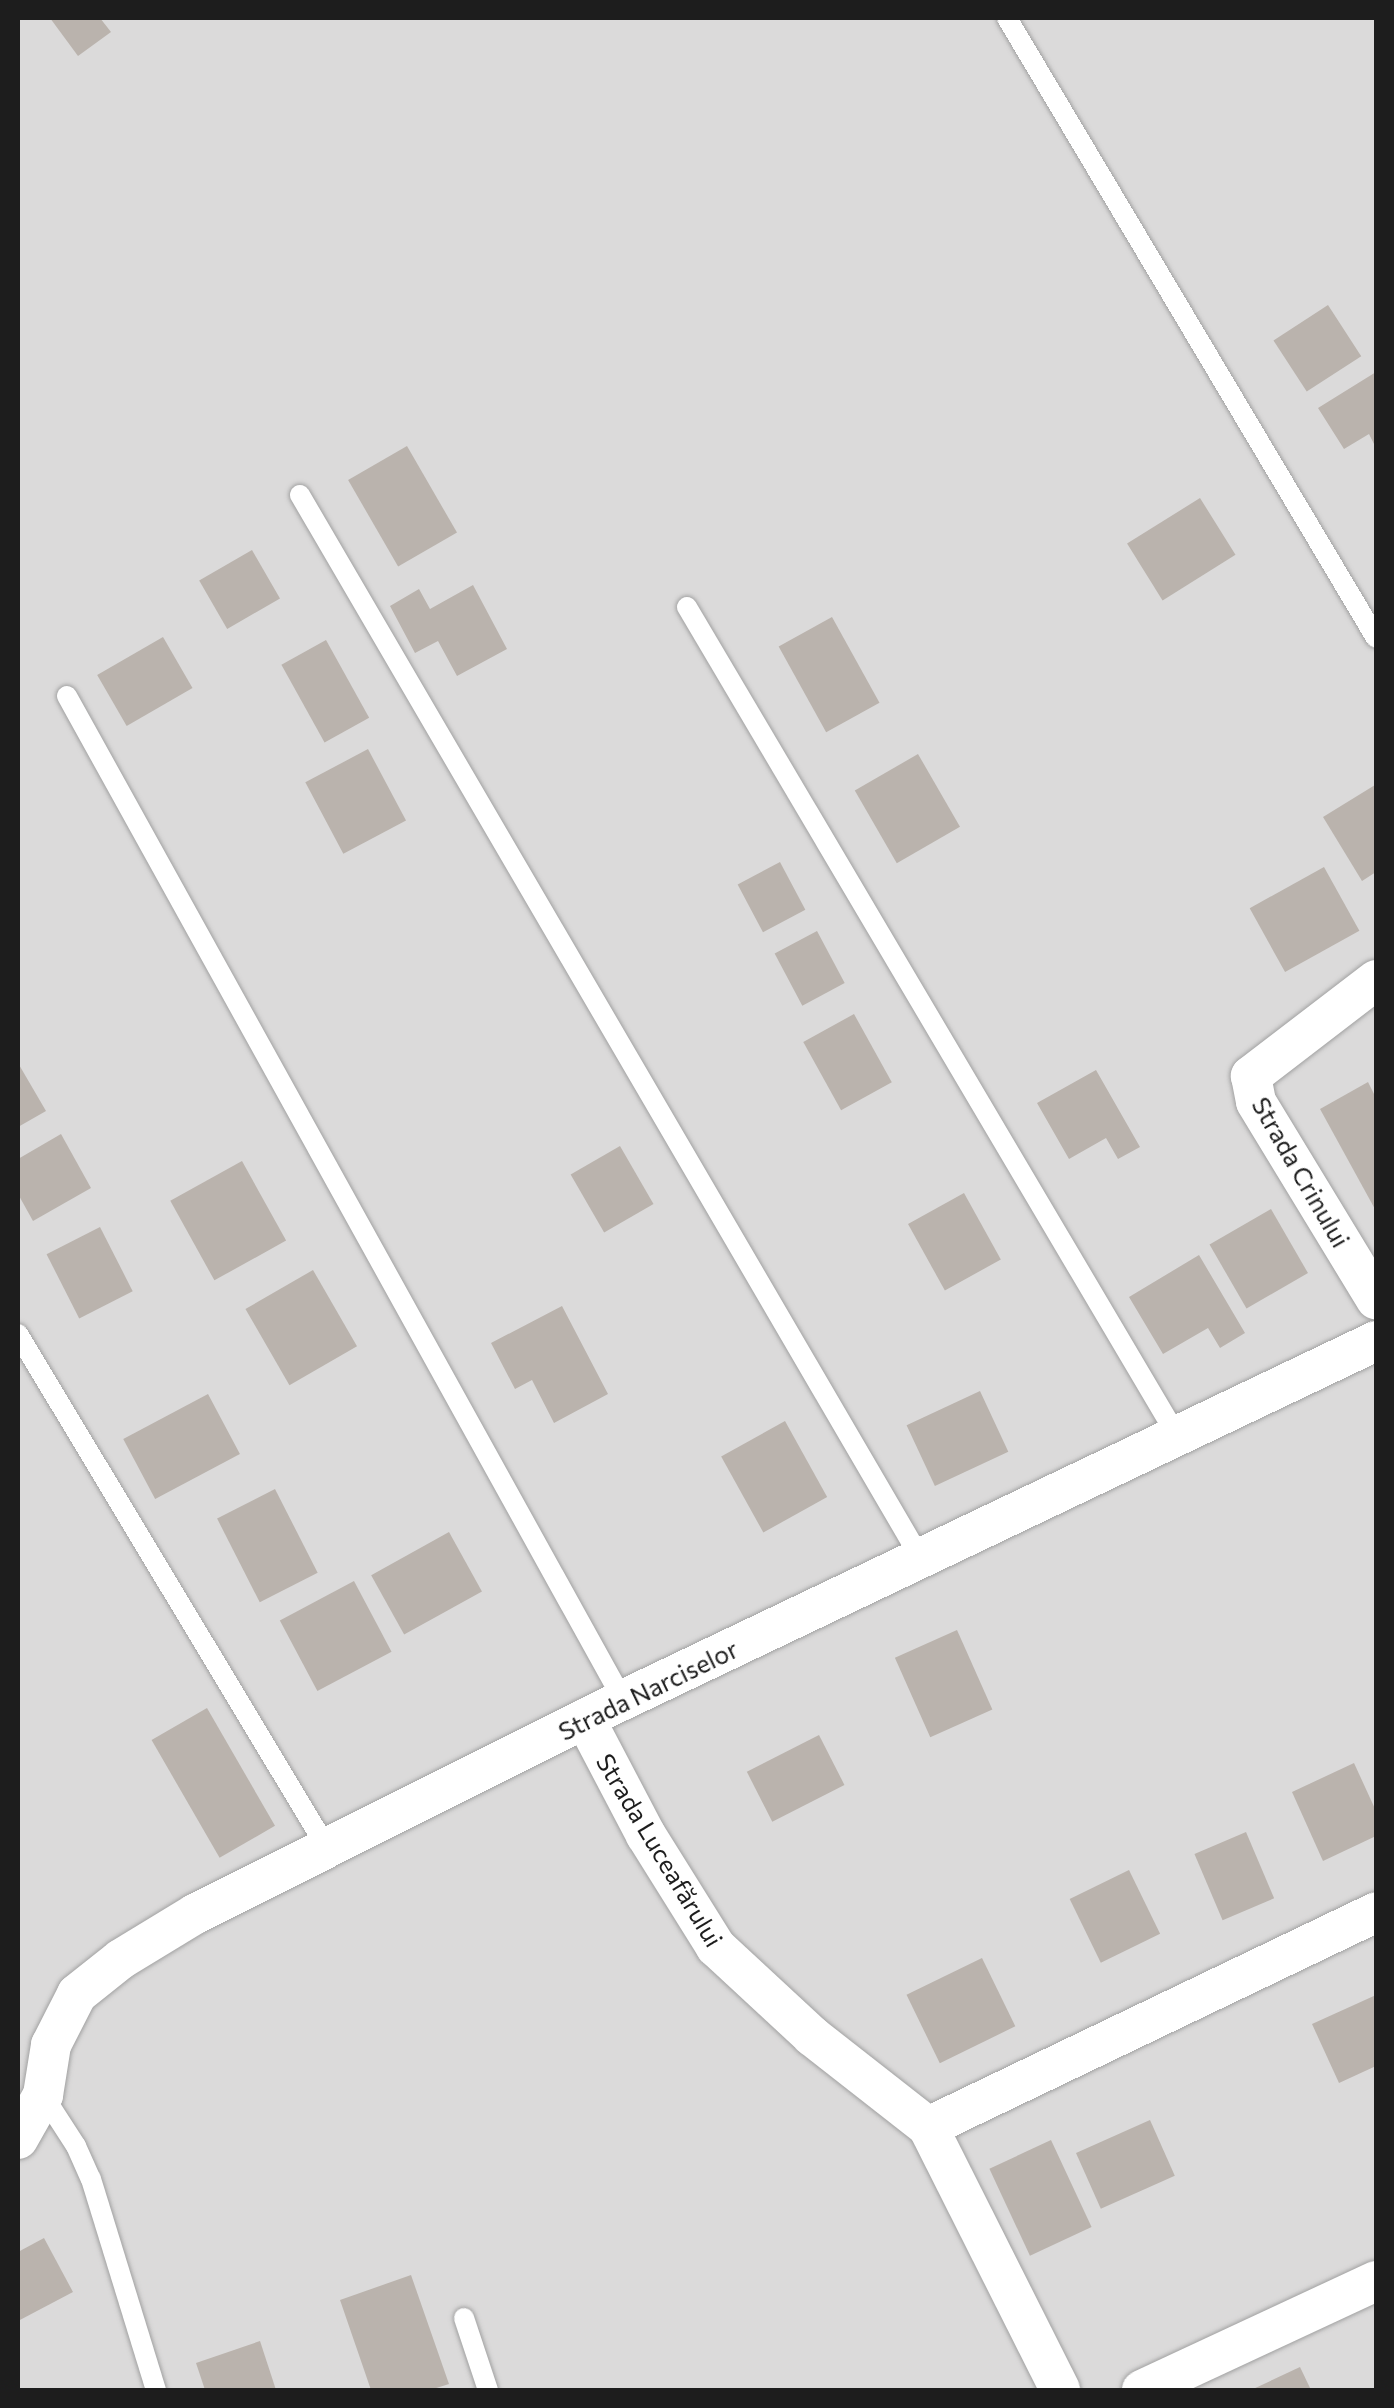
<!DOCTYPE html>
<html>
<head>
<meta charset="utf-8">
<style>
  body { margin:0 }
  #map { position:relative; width:1394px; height:2408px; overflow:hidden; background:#edeae4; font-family:Commissioner,sans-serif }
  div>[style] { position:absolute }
  .residential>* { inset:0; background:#dbdada; transform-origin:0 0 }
  .building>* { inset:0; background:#bab3ad; transform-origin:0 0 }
  .roads { filter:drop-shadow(0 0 2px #a1a1a1) drop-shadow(0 0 2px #a1a1a1) }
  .service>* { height:20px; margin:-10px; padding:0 10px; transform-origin:10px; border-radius:10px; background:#fff }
  .minor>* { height:40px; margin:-20px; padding:0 20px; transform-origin:20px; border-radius:20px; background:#fff }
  span { translate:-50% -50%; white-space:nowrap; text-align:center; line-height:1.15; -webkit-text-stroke:8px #fff; paint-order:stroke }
  .street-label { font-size:25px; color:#1d1d1d }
  .frame { position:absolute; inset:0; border:20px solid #1d1d1d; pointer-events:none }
</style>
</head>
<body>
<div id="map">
  <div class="residential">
    <div style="left:18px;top:18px;width:1358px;height:2372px"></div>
  </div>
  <div class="building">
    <div style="clip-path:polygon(50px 18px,100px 18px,111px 32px,78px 56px)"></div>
    <div style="left:1328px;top:305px;width:61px;height:65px;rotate:57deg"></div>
    <div style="clip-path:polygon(1376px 372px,1376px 448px,1369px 434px,1344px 449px,1318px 408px)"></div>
    <div style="left:407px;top:446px;width:100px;height:68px;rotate:60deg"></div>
    <div style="left:1200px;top:498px;width:67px;height:86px;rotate:58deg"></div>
    <div style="left:252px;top:550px;width:56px;height:61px;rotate:60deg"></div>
    <div style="clip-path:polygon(473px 585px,507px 649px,457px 676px,438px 641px,415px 653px,390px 606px,419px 589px,430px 609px)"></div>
    <div style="left:832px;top:617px;width:98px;height:61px;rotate:61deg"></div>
    <div style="left:163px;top:637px;width:59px;height:76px;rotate:60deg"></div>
    <div style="left:326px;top:640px;width:89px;height:51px;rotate:61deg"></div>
    <div style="left:368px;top:749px;width:81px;height:71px;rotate:62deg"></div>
    <div style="left:918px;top:754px;width:84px;height:73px;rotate:60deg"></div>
    <div style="clip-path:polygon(1375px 785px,1376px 872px,1362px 881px,1323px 817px)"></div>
    <div style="left:780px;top:862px;width:54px;height:48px;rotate:62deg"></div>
    <div style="left:1324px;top:867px;width:73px;height:85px;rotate:61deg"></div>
    <div style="left:817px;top:931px;width:59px;height:48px;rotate:62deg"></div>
    <div style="left:854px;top:1014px;width:78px;height:58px;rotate:61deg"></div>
    <div style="clip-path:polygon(18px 1063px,46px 1111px,18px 1127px)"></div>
    <div style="clip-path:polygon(1096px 1070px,1140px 1147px,1118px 1159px,1106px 1138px,1069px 1159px,1037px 1103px)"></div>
    <div style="clip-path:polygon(1368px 1082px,1376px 1098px,1376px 1211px,1320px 1109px)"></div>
    <div style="clip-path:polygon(61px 1134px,91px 1188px,33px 1221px,18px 1194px,18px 1159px)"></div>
    <div style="left:620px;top:1146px;width:67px;height:57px;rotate:60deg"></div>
    <div style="left:242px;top:1161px;width:91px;height:82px;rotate:61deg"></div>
    <div style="left:964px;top:1193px;width:76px;height:64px;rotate:61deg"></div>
    <div style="left:1271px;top:1209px;width:74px;height:71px;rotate:60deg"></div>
    <div style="left:100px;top:1227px;width:72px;height:60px;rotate:63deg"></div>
    <div style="clip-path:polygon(1199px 1255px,1245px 1333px,1220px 1348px,1208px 1328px,1163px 1354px,1129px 1297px)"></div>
    <div style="left:313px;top:1270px;width:88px;height:78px;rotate:60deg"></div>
    <div style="clip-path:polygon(562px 1306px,608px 1394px,554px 1423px,532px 1380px,515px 1389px,491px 1343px)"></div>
    <div style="left:980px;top:1391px;width:67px;height:81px;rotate:65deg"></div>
    <div style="left:208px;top:1394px;width:68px;height:96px;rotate:62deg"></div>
    <div style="left:785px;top:1421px;width:87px;height:73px;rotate:61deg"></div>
    <div style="left:275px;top:1489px;width:94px;height:65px;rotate:63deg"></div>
    <div style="left:449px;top:1532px;width:68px;height:89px;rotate:61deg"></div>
    <div style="left:354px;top:1581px;width:80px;height:84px;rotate:62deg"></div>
    <div style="left:957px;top:1630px;width:87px;height:68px;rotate:66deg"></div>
    <div style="left:207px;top:1708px;width:136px;height:64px;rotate:60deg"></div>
    <div style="left:819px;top:1735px;width:56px;height:81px;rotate:63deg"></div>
    <div style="clip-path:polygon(1354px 1763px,1376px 1811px,1376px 1836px,1323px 1861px,1292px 1792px)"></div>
    <div style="left:1246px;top:1832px;width:72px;height:56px;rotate:67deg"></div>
    <div style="left:1129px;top:1870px;width:71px;height:66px;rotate:64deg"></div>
    <div style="left:982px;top:1958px;width:76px;height:84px;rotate:64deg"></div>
    <div style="clip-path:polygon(1376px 1995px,1376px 2066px,1339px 2083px,1312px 2024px)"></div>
    <div style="left:1150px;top:2120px;width:61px;height:81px;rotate:66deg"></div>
    <div style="left:1051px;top:2140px;width:96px;height:68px;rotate:65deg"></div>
    <div style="clip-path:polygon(44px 2238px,73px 2292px,18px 2321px,18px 2252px)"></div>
    <div style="clip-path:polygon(411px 2275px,449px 2384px,430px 2390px,371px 2390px,340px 2300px)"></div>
    <div style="clip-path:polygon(260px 2341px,276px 2390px,205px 2390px,196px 2363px)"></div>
    <div style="clip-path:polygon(1300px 2367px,1311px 2390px,1251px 2390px)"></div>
  </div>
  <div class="roads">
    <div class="service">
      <div style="left:1007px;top:18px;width:721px;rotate:59.24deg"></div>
      <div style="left:300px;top:495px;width:1232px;rotate:59.73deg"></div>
      <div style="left:687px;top:607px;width:963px;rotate:59.41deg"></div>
      <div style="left:67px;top:696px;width:1148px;rotate:61.02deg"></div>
      <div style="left:18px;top:1334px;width:600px;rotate:58.99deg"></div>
      <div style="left:43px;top:2095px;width:61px;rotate:57.1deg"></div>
      <div style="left:76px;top:2146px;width:36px;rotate:66deg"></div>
      <div style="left:91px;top:2179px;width:221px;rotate:72.9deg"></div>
      <div style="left:464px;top:2318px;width:76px;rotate:71.6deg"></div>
    </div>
    <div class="minor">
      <div style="left:1376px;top:980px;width:158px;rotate:142.5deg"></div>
      <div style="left:1251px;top:1076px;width:26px;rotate:79deg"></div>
      <div style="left:1256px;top:1102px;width:231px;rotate:58.7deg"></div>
      <div style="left:585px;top:1719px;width:131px;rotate:62.3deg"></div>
      <div style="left:646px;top:1835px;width:132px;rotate:58deg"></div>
      <div style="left:716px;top:1947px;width:131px;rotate:42.8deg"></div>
      <div style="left:812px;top:2036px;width:147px;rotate:38.1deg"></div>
      <div style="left:928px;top:2127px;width:294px;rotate:63.3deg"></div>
      <div style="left:928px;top:2127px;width:497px;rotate:-25.6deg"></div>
      <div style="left:18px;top:2139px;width:51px;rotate:-60.4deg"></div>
      <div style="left:43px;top:2095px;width:51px;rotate:-80.9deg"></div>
      <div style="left:51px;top:2045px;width:57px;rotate:-63deg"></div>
      <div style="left:77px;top:1994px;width:56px;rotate:-38.5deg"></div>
      <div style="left:121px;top:1959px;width:87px;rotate:-31.3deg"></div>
      <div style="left:195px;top:1914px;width:479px;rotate:-26.6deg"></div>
      <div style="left:623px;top:1700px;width:834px;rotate:-25.49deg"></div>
      <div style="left:1142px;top:2390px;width:258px;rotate:-25deg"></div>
    </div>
  </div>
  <div class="street-label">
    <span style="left:1301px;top:1172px;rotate:60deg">Strada Crinului</span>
    <span style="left:648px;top:1690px;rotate:-26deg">Strada Narciselor</span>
    <span style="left:660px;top:1850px;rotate:59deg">Strada Luceafărului</span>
  </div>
  <div class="frame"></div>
</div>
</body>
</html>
